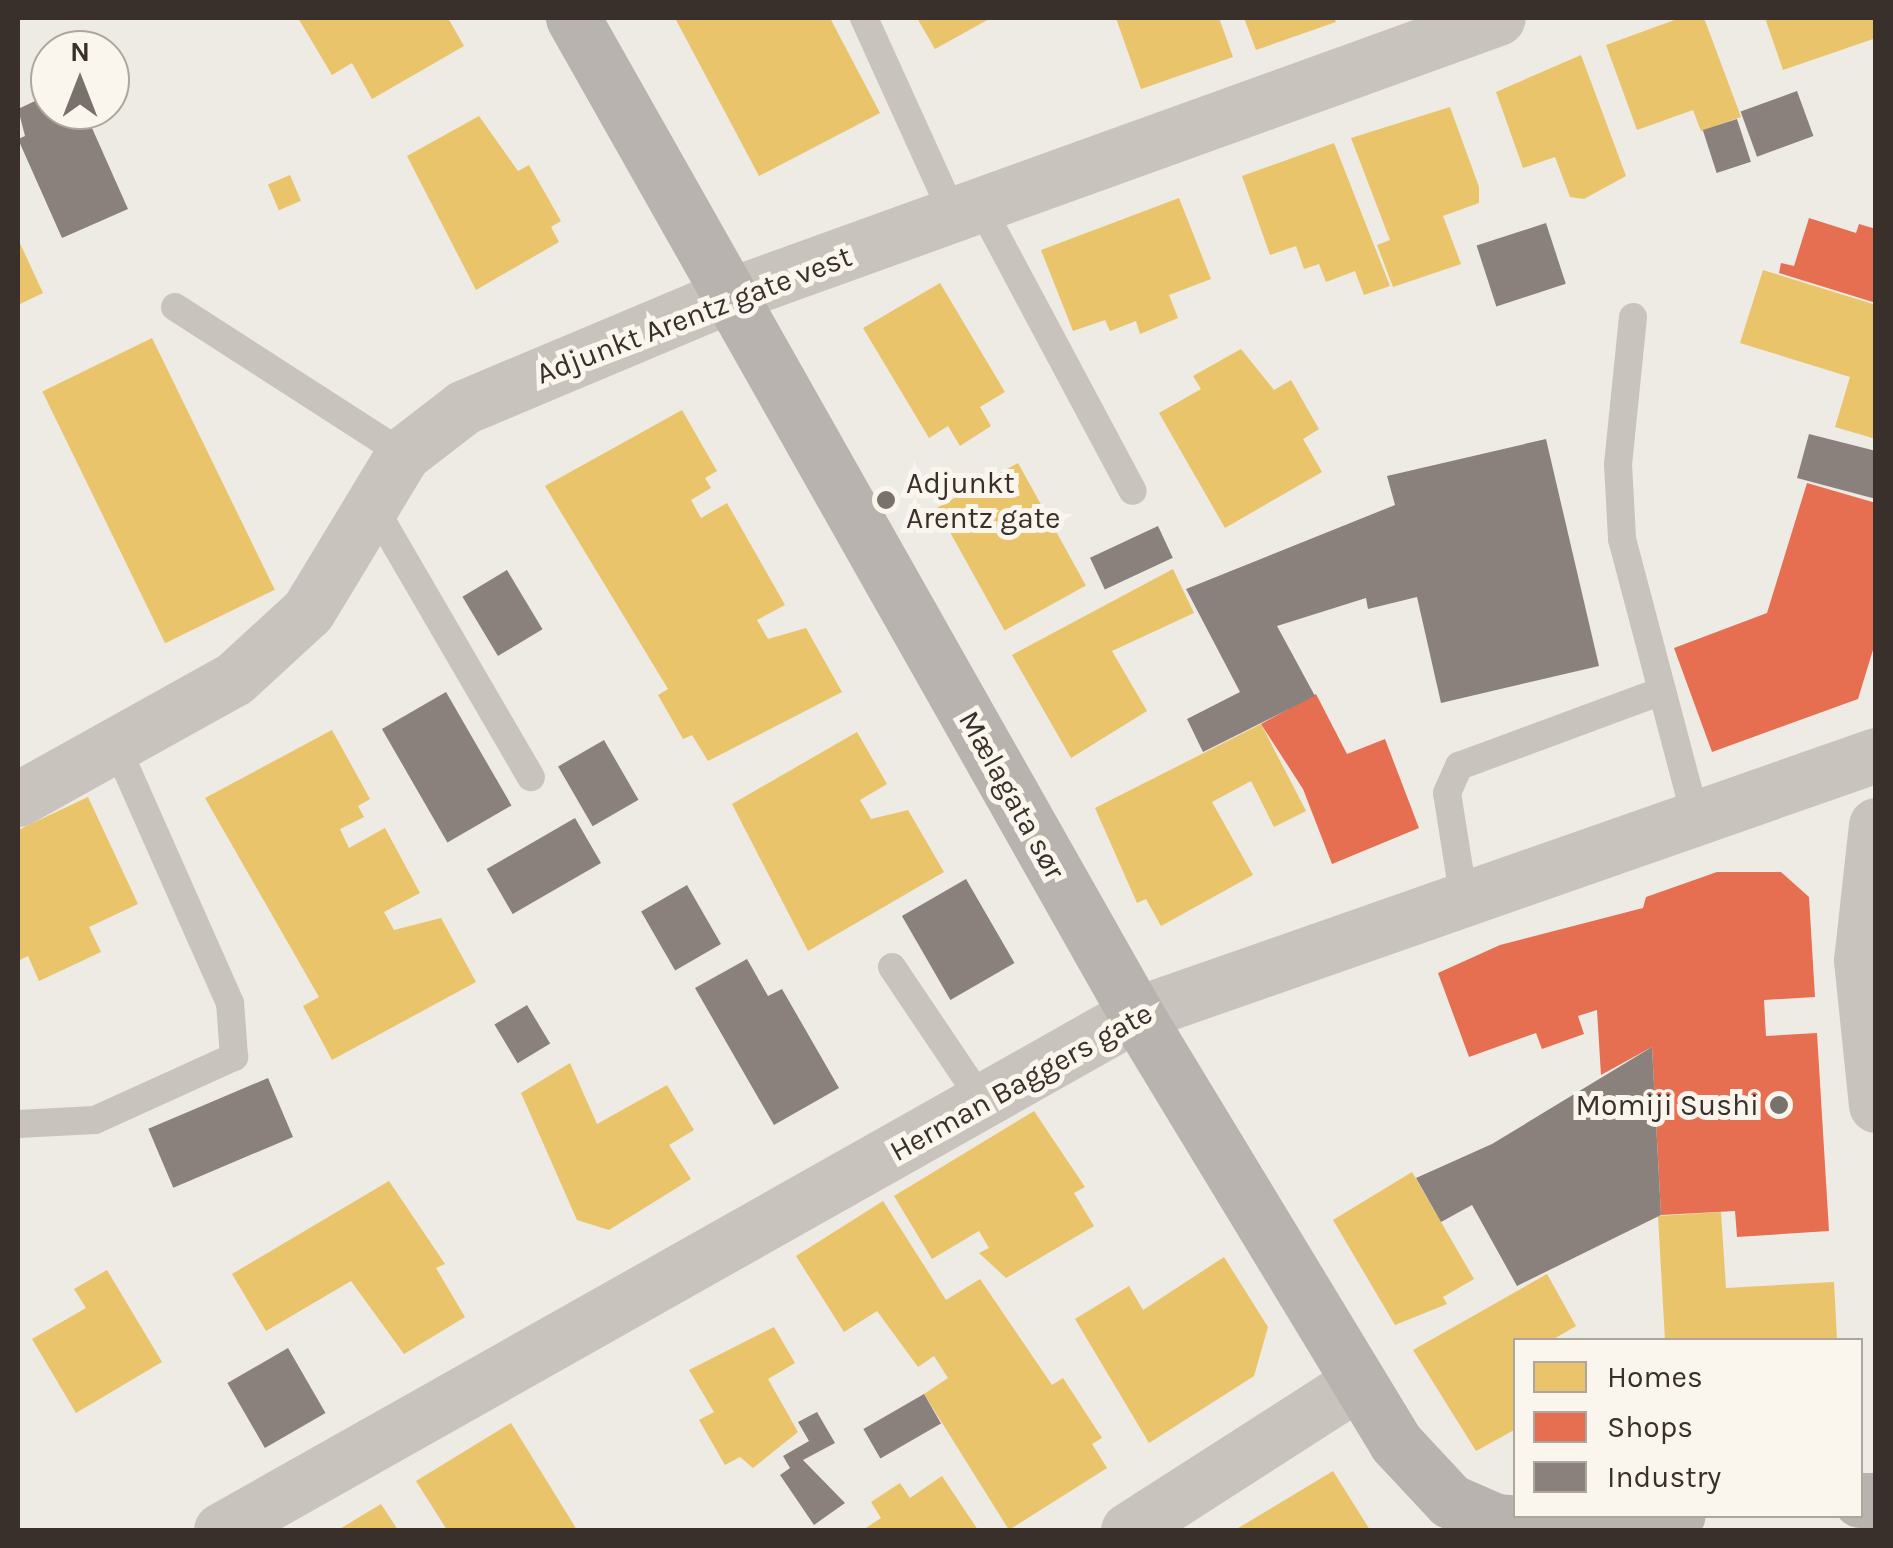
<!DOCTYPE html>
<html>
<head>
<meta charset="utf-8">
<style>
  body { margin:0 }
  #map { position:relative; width:1893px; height:1548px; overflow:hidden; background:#eeeae4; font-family:Karla,sans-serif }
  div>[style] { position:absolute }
  .homes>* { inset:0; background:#e9c46a; transform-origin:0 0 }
  .shops>* { inset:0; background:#e76f51 }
  .industry>* { inset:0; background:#8a817c; transform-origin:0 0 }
  .lane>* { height:28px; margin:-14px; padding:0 14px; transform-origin:14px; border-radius:14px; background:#c8c3bd }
  .street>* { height:55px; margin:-27.5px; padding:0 27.5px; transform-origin:27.5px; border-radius:27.5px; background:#c8c3bd }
  .secondary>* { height:55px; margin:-27.5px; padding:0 27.5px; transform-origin:27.5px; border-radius:27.5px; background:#b8b3ae }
  .dots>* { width:28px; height:28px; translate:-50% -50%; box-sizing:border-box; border:5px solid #faf5ed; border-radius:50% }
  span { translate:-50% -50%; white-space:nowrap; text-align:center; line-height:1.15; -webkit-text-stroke:10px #faf5ed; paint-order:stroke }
  .street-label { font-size:30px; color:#39302b }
  .poi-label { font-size:30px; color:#39302b }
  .left { translate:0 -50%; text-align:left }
  .right { translate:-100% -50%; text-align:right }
  .frame { position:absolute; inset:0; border:20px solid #39302b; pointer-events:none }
  .legend { position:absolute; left:1513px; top:1338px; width:350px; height:180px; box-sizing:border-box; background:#faf5ed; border:2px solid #ada69f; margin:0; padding:12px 18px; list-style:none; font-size:30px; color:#39302b }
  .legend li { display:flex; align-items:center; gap:20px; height:50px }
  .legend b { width:50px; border:2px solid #ada69f }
  .north { position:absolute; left:30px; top:30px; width:100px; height:100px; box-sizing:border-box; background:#faf5ed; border:2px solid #ada69f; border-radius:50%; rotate:0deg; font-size:28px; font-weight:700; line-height:40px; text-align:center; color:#39302b }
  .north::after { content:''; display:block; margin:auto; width:35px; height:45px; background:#78716c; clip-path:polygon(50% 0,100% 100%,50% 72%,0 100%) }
</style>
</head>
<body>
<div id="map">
  <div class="homes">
    <div style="clip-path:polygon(298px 18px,448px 18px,464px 46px,372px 99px,352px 63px,332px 75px)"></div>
    <div style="clip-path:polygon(675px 18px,830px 18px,880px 113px,759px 176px)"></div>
    <div style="clip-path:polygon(917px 18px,991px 18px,935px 49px)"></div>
    <div style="clip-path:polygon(1116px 18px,1219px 18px,1233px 57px,1141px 89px)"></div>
    <div style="clip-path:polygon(1244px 18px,1334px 18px,1336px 22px,1256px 50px)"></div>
    <div style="clip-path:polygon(1680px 18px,1704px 18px,1741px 117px,1701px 131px,1693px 110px,1637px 130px,1606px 45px)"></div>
    <div style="clip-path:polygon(1765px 18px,1876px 18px,1876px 38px,1783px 70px)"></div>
    <div style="clip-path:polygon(1581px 55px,1626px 176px,1584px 199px,1570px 197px,1555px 157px,1523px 168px,1496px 92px)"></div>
    <div style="clip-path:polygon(1450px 107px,1479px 187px,1479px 203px,1443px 216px,1461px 264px,1393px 287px,1377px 245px,1390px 240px,1351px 138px)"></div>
    <div style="clip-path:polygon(479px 116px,518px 171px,529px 165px,561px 221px,551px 227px,559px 242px,476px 290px,407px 156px)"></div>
    <div style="clip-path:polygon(1334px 143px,1390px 286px,1364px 295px,1355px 271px,1326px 282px,1319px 264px,1304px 269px,1296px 246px,1270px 255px,1242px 176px)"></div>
    <div style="left:290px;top:175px;width:28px;height:24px;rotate:67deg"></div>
    <div style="clip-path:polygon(1179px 198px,1211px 279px,1169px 295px,1178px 318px,1140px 334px,1136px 321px,1110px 331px,1105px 320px,1073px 331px,1041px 250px)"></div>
    <div style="clip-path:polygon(18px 239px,43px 293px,18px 305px)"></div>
    <div style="clip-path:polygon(1763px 270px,1876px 305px,1876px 439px,1835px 427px,1850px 377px,1740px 343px)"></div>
    <div style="clip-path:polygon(940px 283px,1005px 392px,980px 407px,991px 426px,960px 446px,948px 426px,929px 438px,863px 328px)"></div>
    <div style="left:152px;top:338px;width:280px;height:122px;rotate:64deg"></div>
    <div style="clip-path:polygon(1241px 349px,1274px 390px,1291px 380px,1319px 429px,1303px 439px,1322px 472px,1225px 528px,1159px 413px,1201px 389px,1193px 376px)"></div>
    <div style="clip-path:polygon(682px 410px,717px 471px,705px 478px,711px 488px,691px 500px,701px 518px,727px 503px,785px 605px,757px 620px,768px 639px,806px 628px,842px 692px,708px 761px,692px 735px,683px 739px,658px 695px,668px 689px,545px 486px)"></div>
    <div style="left:1018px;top:463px;width:140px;height:93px;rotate:61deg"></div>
    <div style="clip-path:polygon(1173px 569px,1194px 613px,1112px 651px,1147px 711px,1071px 758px,1012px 655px)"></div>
    <div style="clip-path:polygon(1261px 724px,1306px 811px,1274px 827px,1251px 781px,1212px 802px,1253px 875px,1161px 926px,1146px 899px,1137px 903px,1095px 808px)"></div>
    <div style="clip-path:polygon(332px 730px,370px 799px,358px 806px,364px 817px,340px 829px,349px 848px,385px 828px,420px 893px,384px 912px,394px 930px,441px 918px,476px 982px,332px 1060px,303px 1006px,319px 997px,205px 798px)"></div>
    <div style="clip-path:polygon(857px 732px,887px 784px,860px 800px,871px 819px,908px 810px,944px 872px,808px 951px,732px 804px)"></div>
    <div style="clip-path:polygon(88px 797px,138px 904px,89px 927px,101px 952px,39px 981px,28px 956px,18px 961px,18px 830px)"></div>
    <div style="clip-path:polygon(570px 1063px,597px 1124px,667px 1085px,694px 1130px,669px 1145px,691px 1179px,609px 1230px,577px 1220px,521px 1093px)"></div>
    <div style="clip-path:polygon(1034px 1111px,1085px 1187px,1074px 1193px,1094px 1226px,1006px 1278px,979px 1253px,989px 1248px,979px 1231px,932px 1259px,894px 1196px)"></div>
    <div style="clip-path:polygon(1412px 1172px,1474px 1279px,1443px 1297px,1447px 1304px,1395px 1325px,1333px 1220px)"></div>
    <div style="clip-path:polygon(389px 1181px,445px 1264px,436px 1268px,465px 1317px,404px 1354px,351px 1281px,266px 1331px,232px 1274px)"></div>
    <div style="clip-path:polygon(883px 1201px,946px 1300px,980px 1279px,1052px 1385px,1063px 1378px,1102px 1438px,1092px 1444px,1107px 1468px,1009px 1530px,924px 1394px,948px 1378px,934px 1356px,918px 1367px,877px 1311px,844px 1332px,796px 1256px)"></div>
    <div style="clip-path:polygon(1721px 1212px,1726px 1288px,1834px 1282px,1837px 1340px,1665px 1340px,1658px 1216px)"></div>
    <div style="clip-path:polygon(1224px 1257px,1268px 1327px,1254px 1376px,1149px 1443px,1075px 1319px,1129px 1286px,1143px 1310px)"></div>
    <div style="clip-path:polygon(107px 1270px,162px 1362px,76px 1413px,32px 1339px,86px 1308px,74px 1289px)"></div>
    <div style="clip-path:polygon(1547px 1274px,1576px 1326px,1552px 1340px,1516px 1340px,1516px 1429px,1476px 1451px,1413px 1350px)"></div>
    <div style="clip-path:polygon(774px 1327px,795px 1363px,768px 1379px,798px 1432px,753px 1468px,740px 1457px,725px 1465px,699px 1420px,714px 1412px,689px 1370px)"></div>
    <div style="clip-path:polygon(511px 1423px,577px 1530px,447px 1530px,416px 1481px)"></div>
    <div style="clip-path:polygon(1333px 1471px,1370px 1530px,1235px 1530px)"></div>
    <div style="clip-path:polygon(942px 1476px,978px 1530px,863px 1530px,881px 1518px,871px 1502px,900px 1483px,910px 1498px)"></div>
    <div style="clip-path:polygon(381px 1504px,398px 1530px,338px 1530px)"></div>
  </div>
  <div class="shops">
    <div style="clip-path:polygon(1809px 218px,1856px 233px,1859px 224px,1876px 229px,1876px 303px,1779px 273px,1781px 263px,1794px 266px)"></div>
    <div style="clip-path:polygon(1807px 483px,1876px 503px,1876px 640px,1858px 699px,1712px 752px,1674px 648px,1767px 613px)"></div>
    <div style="clip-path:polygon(1316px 694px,1347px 754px,1385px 739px,1419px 828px,1332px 864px,1303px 789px,1261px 724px)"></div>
    <div style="clip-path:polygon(1717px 872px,1781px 872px,1809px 897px,1815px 997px,1764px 1000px,1766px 1036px,1817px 1033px,1829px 1231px,1737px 1237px,1735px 1211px,1661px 1215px,1652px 1047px,1601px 1075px,1597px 1010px,1578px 1016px,1584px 1034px,1542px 1049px,1536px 1033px,1469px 1057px,1438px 973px,1500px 945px,1643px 908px,1646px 897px)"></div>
  </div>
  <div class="industry">
    <div style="left:1797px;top:91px;width:48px;height:60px;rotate:70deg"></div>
    <div style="clip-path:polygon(50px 94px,50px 110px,84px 110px,128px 209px,62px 238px,18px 139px,25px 136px,18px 109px)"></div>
    <div style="left:1737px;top:119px;width:45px;height:36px;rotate:72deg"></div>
    <div style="left:1546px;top:223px;width:64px;height:73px;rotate:72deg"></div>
    <div style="clip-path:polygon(1809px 434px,1876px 451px,1876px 499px,1797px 478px)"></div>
    <div style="clip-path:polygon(1546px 439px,1599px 666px,1441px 703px,1417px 597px,1368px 609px,1366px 598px,1277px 626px,1315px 696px,1203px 752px,1187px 719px,1240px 692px,1186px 589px,1395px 505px,1387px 476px)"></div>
    <div style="left:1158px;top:526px;width:35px;height:75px;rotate:65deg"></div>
    <div style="left:507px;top:570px;width:69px;height:52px;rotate:59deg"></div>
    <div style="left:446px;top:692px;width:131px;height:74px;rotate:60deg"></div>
    <div style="left:604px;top:740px;width:69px;height:53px;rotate:60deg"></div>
    <div style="left:575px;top:818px;width:52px;height:102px;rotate:60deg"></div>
    <div style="left:966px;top:879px;width:97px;height:74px;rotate:60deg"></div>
    <div style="left:687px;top:885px;width:68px;height:53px;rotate:60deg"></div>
    <div style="clip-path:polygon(747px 959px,768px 996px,782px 989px,839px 1088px,774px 1125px,695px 988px)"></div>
    <div style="left:527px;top:1005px;width:45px;height:38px;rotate:59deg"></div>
    <div style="clip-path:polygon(1652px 1047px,1661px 1215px,1517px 1286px,1472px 1205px,1441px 1222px,1416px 1178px,1492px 1144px)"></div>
    <div style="left:268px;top:1078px;width:64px;height:130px;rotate:67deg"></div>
    <div style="left:288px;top:1348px;width:75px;height:70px;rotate:60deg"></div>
    <div style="left:924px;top:1394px;width:34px;height:70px;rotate:60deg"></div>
    <div style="clip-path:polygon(817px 1412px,835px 1443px,803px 1460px,845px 1503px,814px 1525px,780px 1475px,790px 1468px,783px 1456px,809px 1441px,798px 1422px)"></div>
  </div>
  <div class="lane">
    <div style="left:864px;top:18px;width:215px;rotate:65.6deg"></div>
    <div style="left:980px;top:205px;width:324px;rotate:61.9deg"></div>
    <div style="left:175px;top:307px;width:271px;rotate:32.8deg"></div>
    <div style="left:1633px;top:317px;width:148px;rotate:95.8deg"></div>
    <div style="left:1618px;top:464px;width:75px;rotate:86.9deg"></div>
    <div style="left:1622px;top:539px;width:290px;rotate:75.2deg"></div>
    <div style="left:376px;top:511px;width:308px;rotate:59.8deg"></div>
    <div style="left:1464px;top:900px;width:108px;rotate:-99deg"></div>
    <div style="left:1447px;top:793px;width:30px;rotate:-66deg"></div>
    <div style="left:1459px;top:766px;width:213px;rotate:-20.3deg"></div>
    <div style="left:892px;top:967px;width:161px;rotate:56.1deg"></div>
    <div style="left:18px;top:1124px;width:77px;rotate:-3deg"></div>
    <div style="left:95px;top:1120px;width:153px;rotate:-24.4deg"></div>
    <div style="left:234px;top:1057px;width:54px;rotate:-94.2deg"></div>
    <div style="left:230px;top:1003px;width:277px;rotate:-113.9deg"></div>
  </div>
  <div class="street">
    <div style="left:18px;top:799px;width:247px;rotate:-29.1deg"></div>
    <div style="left:234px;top:679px;width:100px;rotate:-42.6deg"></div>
    <div style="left:308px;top:611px;width:184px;rotate:-58.8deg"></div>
    <div style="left:403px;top:454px;width:77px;rotate:-37.6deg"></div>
    <div style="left:464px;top:407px;width:289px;rotate:-22.8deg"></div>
    <div style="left:730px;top:295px;width:816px;rotate:-19.83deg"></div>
    <div style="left:1876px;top:825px;width:136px;rotate:96.3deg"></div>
    <div style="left:1861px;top:960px;width:146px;rotate:84.1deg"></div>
    <div style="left:221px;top:1530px;width:1050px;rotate:-29.42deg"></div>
    <div style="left:1136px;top:1014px;width:784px;rotate:-19.29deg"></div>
    <div style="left:1128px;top:1530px;width:270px;rotate:-32.7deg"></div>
  </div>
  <div class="secondary">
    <div style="left:573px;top:18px;width:1144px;rotate:60.52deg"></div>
    <div style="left:1136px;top:1014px;width:502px;rotate:58.78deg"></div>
    <div style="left:1396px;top:1443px;width:79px;rotate:47deg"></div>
    <div style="left:1450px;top:1501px;width:50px;rotate:23.5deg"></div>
    <div style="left:1496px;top:1521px;width:79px;rotate:4.3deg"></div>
    <div style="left:1575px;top:1527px;width:103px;rotate:-6.2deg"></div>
    <div style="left:1860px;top:1500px;width:16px"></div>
  </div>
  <div class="dots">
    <div style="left:886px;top:500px;background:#78716c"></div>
    <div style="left:1779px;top:1105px;background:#78716c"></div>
  </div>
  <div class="street-label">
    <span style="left:694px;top:315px;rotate:-21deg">Adjunkt Arentz gate vest</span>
    <span style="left:1012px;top:795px;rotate:61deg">Mælagata sør</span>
    <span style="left:1021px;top:1082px;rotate:-29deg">Herman Baggers gate</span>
  </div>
  <div class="poi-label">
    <span class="left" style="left:906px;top:500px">Adjunkt<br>Arentz gate</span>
    <span class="right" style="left:1759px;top:1105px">Momiji Sushi</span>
  </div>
  <div class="frame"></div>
  <ul class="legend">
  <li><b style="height:28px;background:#e9c46a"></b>Homes</li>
  <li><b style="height:28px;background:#e76f51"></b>Shops</li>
  <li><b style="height:28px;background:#8a817c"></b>Industry</li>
  </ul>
  <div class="north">N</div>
</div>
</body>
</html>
